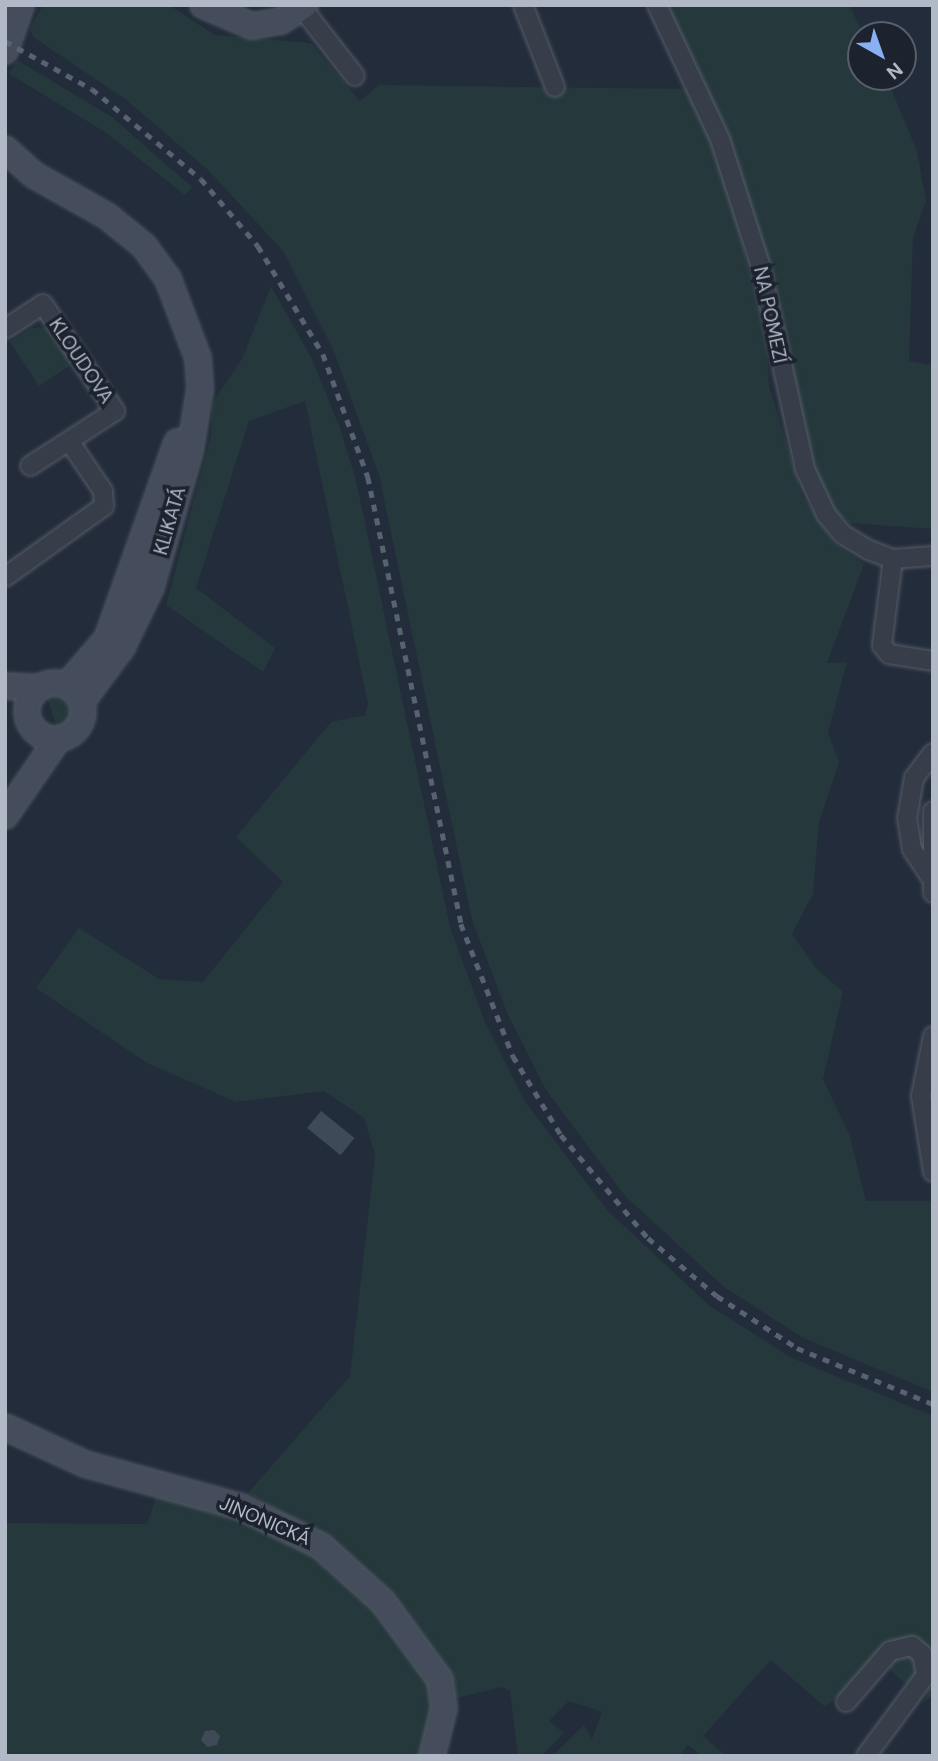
<!DOCTYPE html>
<html>
<head>
<meta charset="utf-8">
<style>
  body { margin:0 }
  #map { position:relative; width:938px; height:1761px; overflow:hidden; background:#232c3a; font-family:"DM Sans",sans-serif }
  div>[style] { position:absolute }
  .green>* { inset:0; background:#25383b }
  .building>* { inset:0; background:#3f4a59; transform-origin:0 0 }
  .roads { filter:drop-shadow(0 0 2px #555c68) drop-shadow(0 0 2px #555c68) }
  .street>* { height:18px; margin:-9px; padding:0 9px; transform-origin:9px; border-radius:9px; background:#373e4a }
  .secondary>* { height:24px; margin:-12px; padding:0 12px; transform-origin:12px; border-radius:12px; background:#454d5d }
  .secondary>.ring { margin:-12px; padding:0; box-sizing:content-box; background:none; border:24px solid #454d5d; border-radius:50% }
  .rail>* { height:4.5px; margin-top:-2.25px; transform-origin:0; background:repeating-linear-gradient(90deg,#596271 0 7px,transparent 0 14px) }
  span { translate:-50% -50%; white-space:nowrap; text-align:center; line-height:1.15; -webkit-text-stroke:7px #1c232f; paint-order:stroke }
  .street-label { font-size:19px; color:#b2b9c6 }
  .frame { position:absolute; inset:0; border:7px solid #b2b9c6; pointer-events:none }
  .north { position:absolute; left:847px; top:21px; width:70px; height:70px; box-sizing:border-box; background:#1c232f; border:2px solid #585f6b; border-radius:50%; rotate:140deg; font-size:19px; font-weight:700; line-height:28px; text-align:center; color:#b2b9c6 }
  .north::after { content:''; display:block; margin:auto; width:24px; height:32px; background:#89b0f3; clip-path:polygon(50% 0,100% 100%,50% 72%,0 100%) }
</style>
</head>
<body>
<div id="map">
  <div class="green">
    <div style="clip-path:polygon(43px 5px,169px 5px,215px 35px,311px 43px,360px 101px,379px 85px,691px 89px,734px 208px,767px 349px,769px 385px,802px 495px,834px 543px,864px 564px,827px 663px,847px 662px,828px 733px,839px 762px,819px 822px,813px 894px,792px 934px,815px 967px,843px 992px,823px 1079px,850px 1136px,866px 1201px,933px 1201px,933px 1392px,803px 1338px,724px 1287px,625px 1196px,546px 1090px,507px 1013px,472px 920px,379px 475px,333px 349px,283px 251px,209px 171px,125px 99px,33px 37px,30px 28px)"></div>
    <div style="clip-path:polygon(668px 5px,849px 5px,864px 35px,861px 77px,885px 77px,889px 84px,917px 151px,926px 201px,913px 238px,909px 361px,933px 365px,933px 529px,849px 523px,825px 502px,799px 426px,777px 296px,768px 288px)"></div>
    <div style="clip-path:polygon(17px 60px,112px 117px,192px 187px,185px 195px,105px 132px,9px 74px)"></div>
    <div style="clip-path:polygon(271px 286px,312px 359px,340px 428px,356px 480px,450px 927px,485px 1022px,526px 1103px,608px 1211px,710px 1306px,792px 1358px,933px 1416px,933px 1695px,924px 1703px,932px 1674px,923px 1646px,905px 1639px,825px 1707px,771px 1660px,703px 1736px,726px 1756px,702px 1756px,688px 1745px,679px 1756px,552px 1756px,584px 1725px,592px 1739px,602px 1712px,569px 1701px,549px 1721px,564px 1733px,541px 1756px,518px 1756px,510px 1691px,502px 1687px,452px 1699px,455px 1682px,432px 1648px,332px 1547px,248px 1493px,350px 1376px,375px 1155px,364px 1118px,324px 1091px,236px 1102px,147px 1063px,36px 988px,79px 928px,159px 979px,203px 982px,283px 882px,236px 837px,331px 722px,365px 715px,368px 704px,305px 401px,249px 421px,196px 588px,275px 648px,263px 672px,166px 605px,211px 436px,212px 403px,242px 359px)"></div>
    <div style="clip-path:polygon(48px 327px,72px 364px,39px 386px,10px 342px,31px 328px)"></div>
    <div style="clip-path:polygon(63px 695px,74px 714px,58px 730px,47px 697px)"></div>
    <div style="clip-path:polygon(158px 1492px,257px 1525px,322px 1558px,398px 1633px,431px 1682px,432px 1711px,421px 1756px,5px 1756px,5px 1523px,147px 1524px)"></div>
    <div style="clip-path:polygon(903px 1651px,921px 1658px,912px 1690px,890px 1670px,890px 1661px)"></div>
  </div>
  <div class="building">
    <div style="left:321px;top:1111px;width:43px;height:22px;rotate:39deg"></div>
    <div style="clip-path:polygon(214px 1730px,220px 1736px,217px 1745px,207px 1747px,201px 1740px,205px 1731px)"></div>
  </div>
  <div class="roads">
    <div class="street">
      <div style="left:523px;top:5px;width:88px;rotate:68.7deg"></div>
      <div style="left:657px;top:5px;width:148px;rotate:64.8deg"></div>
      <div style="left:720px;top:139px;width:131px;rotate:72.3deg"></div>
      <div style="left:760px;top:264px;width:210px;rotate:77.6deg"></div>
      <div style="left:805px;top:469px;width:50px;rotate:65deg"></div>
      <div style="left:826px;top:514px;width:26px;rotate:51deg"></div>
      <div style="left:842px;top:534px;width:31px;rotate:31deg"></div>
      <div style="left:869px;top:550px;width:26px;rotate:21deg"></div>
      <div style="left:893px;top:559px;width:40px;rotate:-4.3deg"></div>
      <div style="left:302px;top:8px;width:86px;rotate:52.1deg"></div>
      <div style="left:5px;top:329px;width:45px;rotate:-33.3deg"></div>
      <div style="left:43px;top:304px;width:129px;rotate:56.1deg"></div>
      <div style="left:115px;top:411px;width:101px;rotate:147.1deg"></div>
      <div style="left:893px;top:559px;width:87px;rotate:97.3deg"></div>
      <div style="left:882px;top:645px;width:11px;rotate:52deg"></div>
      <div style="left:889px;top:654px;width:45px;rotate:9deg"></div>
      <div style="left:5px;top:577px;width:122px;rotate:-35.6deg"></div>
      <div style="left:104px;top:506px;width:15px;rotate:-94deg"></div>
      <div style="left:103px;top:491px;width:60px;rotate:-124.2deg"></div>
      <div style="left:933px;top:811px;width:82px;rotate:90deg"></div>
      <div style="left:930px;top:876px;width:32px;rotate:-124deg"></div>
      <div style="left:912px;top:849px;width:30px;rotate:-99deg"></div>
      <div style="left:907px;top:819px;width:42px;rotate:-80.3deg"></div>
      <div style="left:914px;top:778px;width:31px;rotate:-53deg"></div>
      <div style="left:933px;top:1036px;width:61px;rotate:101.3deg"></div>
      <div style="left:921px;top:1096px;width:77px;rotate:81deg"></div>
      <div style="left:846px;top:1702px;width:67px;rotate:-49.2deg"></div>
      <div style="left:890px;top:1651px;width:23px;rotate:-13deg"></div>
      <div style="left:912px;top:1646px;width:13px;rotate:39deg"></div>
      <div style="left:922px;top:1654px;width:21px;rotate:79deg"></div>
      <div style="left:926px;top:1675px;width:101px;rotate:126.5deg"></div>
    </div>
    <div class="secondary">
      <div style="left:203px;top:5px;width:53px;rotate:23.2deg"></div>
      <div style="left:252px;top:26px;width:29px;rotate:-10deg"></div>
      <div style="left:281px;top:21px;width:29px;rotate:-34deg"></div>
      <div style="left:5px;top:51px;width:49px;rotate:-70.8deg"></div>
      <div style="left:5px;top:149px;width:39px;rotate:42deg"></div>
      <div style="left:34px;top:175px;width:84px;rotate:29.3deg"></div>
      <div style="left:107px;top:216px;width:48px;rotate:39deg"></div>
      <div style="left:144px;top:246px;width:41px;rotate:54deg"></div>
      <div style="left:168px;top:279px;width:85px;rotate:69.2deg"></div>
      <div style="left:198px;top:358px;width:31px;rotate:86deg"></div>
      <div style="left:200px;top:389px;width:63px;rotate:99.2deg"></div>
      <div style="left:190px;top:451px;width:141px;rotate:106deg"></div>
      <div style="left:151px;top:587px;width:67px;rotate:115.8deg"></div>
      <div style="left:122px;top:647px;width:67px;rotate:126.5deg"></div>
      <div class="ring" style="left:27px;top:683px;width:32px;height:32px"></div>
      <div style="left:67px;top:685px;width:61px;rotate:-49deg"></div>
      <div style="left:107px;top:639px;width:209px;rotate:-70.4deg"></div>
      <div style="left:5px;top:686px;width:34px;rotate:3deg"></div>
      <div style="left:5px;top:816px;width:93px;rotate:-55.5deg"></div>
      <div style="left:5px;top:1427px;width:88px;rotate:24.8deg"></div>
      <div style="left:85px;top:1464px;width:162px;rotate:15.4deg"></div>
      <div style="left:241px;top:1507px;width:89px;rotate:26deg"></div>
      <div style="left:321px;top:1546px;width:84px;rotate:42.1deg"></div>
      <div style="left:383px;top:1602px;width:97px;rotate:53.8deg"></div>
      <div style="left:440px;top:1680px;width:28px;rotate:82deg"></div>
      <div style="left:444px;top:1708px;width:49px;rotate:104deg"></div>
    </div>
  </div>
  <div class="rail">
    <div style="left:5px;top:41px;width:99px;rotate:28.9deg"></div>
    <div style="left:92px;top:89px;width:141px;rotate:39.5deg"></div>
    <div style="left:201px;top:179px;width:88px;rotate:49.6deg"></div>
    <div style="left:258px;top:246px;width:126px;rotate:59deg"></div>
    <div style="left:323px;top:354px;width:131px;rotate:69.9deg"></div>
    <div style="left:368px;top:477px;width:457px;rotate:78.2deg"></div>
    <div style="left:461px;top:924px;width:142px;rotate:68.5deg"></div>
    <div style="left:513px;top:1056px;width:92px;rotate:58.7deg"></div>
    <div style="left:561px;top:1135px;width:135px;rotate:49.8deg"></div>
    <div style="left:648px;top:1238px;width:90px;rotate:40deg"></div>
    <div style="left:717px;top:1296px;width:95px;rotate:33deg"></div>
    <div style="left:797px;top:1348px;width:147px;rotate:22.4deg"></div>
  </div>
  <div class="street-label">
    <span style="left:770px;top:315px;rotate:78deg">NA POMEZÍ</span>
    <span style="left:81px;top:361px;rotate:56deg">KLOUDOVA</span>
    <span style="left:170px;top:521px;rotate:-74deg">KLIKATÁ</span>
    <span style="left:265px;top:1521px;rotate:23deg">JINONICKÁ</span>
  </div>
  <div class="frame"></div>
  <div class="north">N</div>
</div>
</body>
</html>
